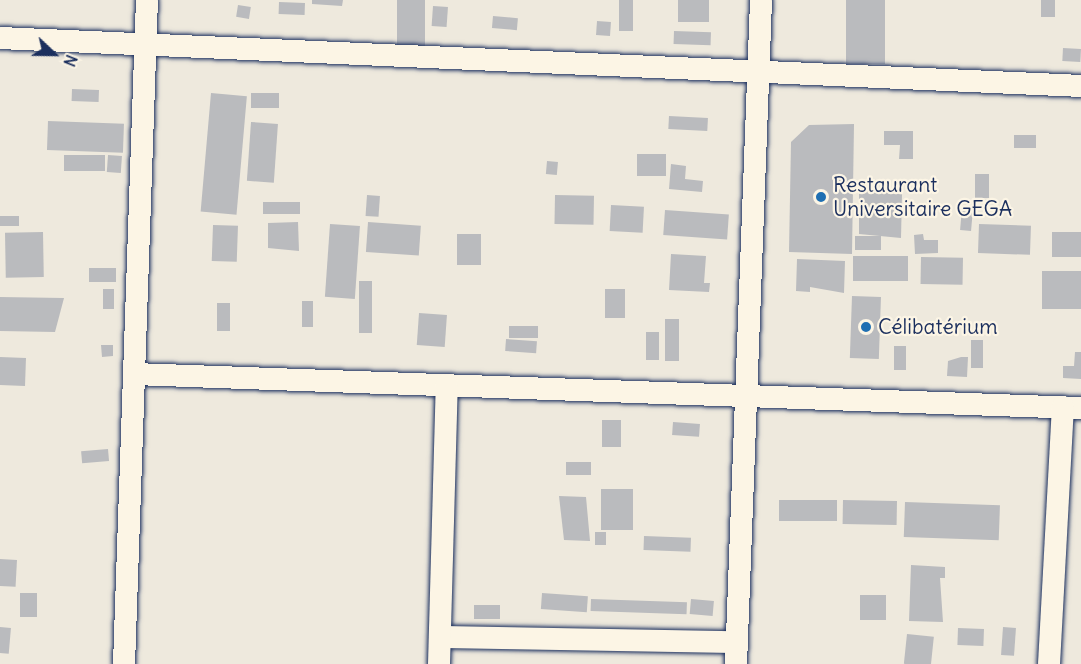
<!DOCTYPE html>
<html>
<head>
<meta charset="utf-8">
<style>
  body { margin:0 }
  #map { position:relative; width:1081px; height:664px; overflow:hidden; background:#eee9dd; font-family:Delius,sans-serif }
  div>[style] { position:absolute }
  .building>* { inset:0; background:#babbbe; transform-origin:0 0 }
  .roads { filter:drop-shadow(0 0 2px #1b2f5e) drop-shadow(0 0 2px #1b2f5e) }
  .street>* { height:22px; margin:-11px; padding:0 11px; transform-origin:11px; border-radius:11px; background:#fcf5e5 }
  .dots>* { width:16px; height:16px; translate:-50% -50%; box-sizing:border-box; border:3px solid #fcf5e5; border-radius:50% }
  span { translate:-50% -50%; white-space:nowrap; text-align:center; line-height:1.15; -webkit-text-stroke:4.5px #fcf5e5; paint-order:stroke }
  .poi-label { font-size:21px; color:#1b2f5e }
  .left { translate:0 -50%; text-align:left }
  .north { position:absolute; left:24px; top:24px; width:60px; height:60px; -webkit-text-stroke:4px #fcf5e5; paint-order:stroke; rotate:112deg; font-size:16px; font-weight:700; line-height:24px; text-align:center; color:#1b2f5e }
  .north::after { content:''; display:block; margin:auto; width:21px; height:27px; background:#1b2f5e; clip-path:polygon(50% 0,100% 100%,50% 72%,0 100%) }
</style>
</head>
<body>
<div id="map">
  <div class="building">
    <div style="clip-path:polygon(312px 0,343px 0,342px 6px,312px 4px)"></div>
    <div style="left:397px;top:0;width:28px;height:48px"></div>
    <div style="left:619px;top:0;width:14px;height:31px"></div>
    <div style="left:678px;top:0;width:31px;height:22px"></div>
    <div style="left:846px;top:0;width:39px;height:64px"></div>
    <div style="left:1041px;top:0;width:14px;height:17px"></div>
    <div style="left:279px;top:2px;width:26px;height:12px;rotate:2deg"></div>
    <div style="left:238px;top:5px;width:13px;height:12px;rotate:9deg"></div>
    <div style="left:433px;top:6px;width:15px;height:20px;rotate:4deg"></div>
    <div style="left:493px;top:16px;width:25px;height:12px;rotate:5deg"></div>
    <div style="left:597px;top:21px;width:14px;height:14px;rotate:4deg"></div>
    <div style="left:674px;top:31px;width:37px;height:13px;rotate:2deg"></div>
    <div style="left:1063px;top:48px;width:18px;height:13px;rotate:3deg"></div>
    <div style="left:72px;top:89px;width:27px;height:12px;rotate:2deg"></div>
    <div style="left:211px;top:93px;width:36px;height:119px;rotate:5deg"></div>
    <div style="left:279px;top:93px;width:15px;height:28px;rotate:90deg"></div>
    <div style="left:669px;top:116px;width:39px;height:13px;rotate:3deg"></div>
    <div style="left:48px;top:121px;width:76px;height:29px;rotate:2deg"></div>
    <div style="left:251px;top:122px;width:27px;height:59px;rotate:4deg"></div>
    <div style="clip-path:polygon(854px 124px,852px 254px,789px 252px,791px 142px,809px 125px)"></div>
    <div style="clip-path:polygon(884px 131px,913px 131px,913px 159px,899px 159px,900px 145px,884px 145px)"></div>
    <div style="left:1014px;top:135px;width:22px;height:13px"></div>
    <div style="left:637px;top:154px;width:29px;height:22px"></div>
    <div style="left:64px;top:155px;width:41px;height:16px"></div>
    <div style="left:108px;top:155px;width:14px;height:17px;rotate:4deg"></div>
    <div style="left:547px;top:161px;width:11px;height:13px;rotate:5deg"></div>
    <div style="clip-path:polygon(671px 164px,686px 166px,685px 179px,703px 181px,702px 192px,669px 189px)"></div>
    <div style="left:975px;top:174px;width:14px;height:24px"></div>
    <div style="clip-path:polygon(859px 188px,902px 194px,901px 238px,859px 234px)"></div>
    <div style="left:367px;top:195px;width:13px;height:21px;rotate:4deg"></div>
    <div style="left:555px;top:195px;width:39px;height:29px;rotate:1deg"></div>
    <div style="left:263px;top:202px;width:37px;height:12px"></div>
    <div style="left:611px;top:205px;width:33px;height:26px;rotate:3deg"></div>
    <div style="left:962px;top:208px;width:11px;height:22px;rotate:5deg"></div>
    <div style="left:665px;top:210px;width:64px;height:25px;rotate:4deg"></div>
    <div style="left:19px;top:216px;width:10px;height:19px;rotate:90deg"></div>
    <div style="clip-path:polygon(298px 222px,299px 251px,268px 248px,268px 223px)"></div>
    <div style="left:368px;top:222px;width:53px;height:30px;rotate:4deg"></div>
    <div style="left:330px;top:224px;width:30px;height:73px;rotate:4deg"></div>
    <div style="left:979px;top:224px;width:52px;height:29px;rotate:2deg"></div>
    <div style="left:213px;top:225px;width:25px;height:36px;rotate:2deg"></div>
    <div style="left:43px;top:232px;width:45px;height:38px;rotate:89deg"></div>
    <div style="left:1081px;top:232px;width:25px;height:29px;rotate:90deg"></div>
    <div style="left:457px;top:234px;width:24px;height:31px"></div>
    <div style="clip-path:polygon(923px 234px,924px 240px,938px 240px,938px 253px,915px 254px,914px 235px)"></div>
    <div style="left:881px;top:236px;width:14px;height:26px;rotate:90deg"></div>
    <div style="clip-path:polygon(671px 254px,706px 256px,704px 283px,710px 283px,709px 292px,669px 290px)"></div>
    <div style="left:853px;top:256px;width:55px;height:25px"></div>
    <div style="left:921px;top:257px;width:42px;height:27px;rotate:1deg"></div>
    <div style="clip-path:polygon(797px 259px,845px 261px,844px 293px,810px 287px,810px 292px,796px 291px)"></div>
    <div style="left:89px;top:268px;width:27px;height:14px"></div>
    <div style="left:1042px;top:271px;width:39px;height:38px"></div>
    <div style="left:359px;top:281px;width:13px;height:52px"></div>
    <div style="left:103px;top:289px;width:11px;height:20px"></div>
    <div style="left:605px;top:289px;width:20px;height:29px"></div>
    <div style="left:852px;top:296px;width:29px;height:62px;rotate:2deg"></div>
    <div style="clip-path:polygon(0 297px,64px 298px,55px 332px,0 331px)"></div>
    <div style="left:302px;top:301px;width:11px;height:26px"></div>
    <div style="left:230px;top:303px;width:28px;height:13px;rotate:90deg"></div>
    <div style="left:419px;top:313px;width:28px;height:32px;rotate:4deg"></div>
    <div style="left:665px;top:319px;width:14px;height:42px"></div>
    <div style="left:509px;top:326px;width:29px;height:12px"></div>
    <div style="left:646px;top:332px;width:13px;height:28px"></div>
    <div style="left:506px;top:339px;width:31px;height:12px;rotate:4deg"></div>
    <div style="left:971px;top:340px;width:12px;height:28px"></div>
    <div style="clip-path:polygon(101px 345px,113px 345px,113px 356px,102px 357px)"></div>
    <div style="left:894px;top:346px;width:12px;height:24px"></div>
    <div style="clip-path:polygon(1075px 352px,1081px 352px,1081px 379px,1063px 378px,1063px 366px,1074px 366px)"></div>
    <div style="left:0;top:357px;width:26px;height:28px;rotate:2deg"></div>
    <div style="clip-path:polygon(961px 357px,968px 357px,967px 377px,947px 376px,948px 361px)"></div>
    <div style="left:602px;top:420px;width:19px;height:27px"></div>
    <div style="left:673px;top:422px;width:27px;height:13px;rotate:4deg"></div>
    <div style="left:108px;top:449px;width:12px;height:27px;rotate:85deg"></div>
    <div style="left:591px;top:462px;width:13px;height:25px;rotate:90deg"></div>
    <div style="left:601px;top:489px;width:32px;height:41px"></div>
    <div style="clip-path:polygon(559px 496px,586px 497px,590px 541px,564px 540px)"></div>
    <div style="left:779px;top:500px;width:58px;height:21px"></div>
    <div style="left:843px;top:500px;width:54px;height:24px;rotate:1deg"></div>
    <div style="left:905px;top:502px;width:95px;height:35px;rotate:2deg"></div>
    <div style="left:606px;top:532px;width:13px;height:11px;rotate:90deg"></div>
    <div style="left:644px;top:536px;width:47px;height:14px;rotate:2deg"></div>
    <div style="left:0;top:559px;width:17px;height:27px;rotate:3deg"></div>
    <div style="clip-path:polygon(911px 565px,945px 567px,945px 578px,940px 578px,943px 622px,909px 621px)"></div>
    <div style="left:20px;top:593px;width:17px;height:24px"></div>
    <div style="left:542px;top:593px;width:46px;height:16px;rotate:4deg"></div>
    <div style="left:860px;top:595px;width:26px;height:25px"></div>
    <div style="left:591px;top:599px;width:96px;height:12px;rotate:2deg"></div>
    <div style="left:691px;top:599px;width:23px;height:15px;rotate:5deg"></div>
    <div style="left:474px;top:605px;width:26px;height:14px"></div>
    <div style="left:0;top:627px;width:11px;height:26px;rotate:5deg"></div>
    <div style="left:1003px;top:627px;width:13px;height:28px;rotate:4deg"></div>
    <div style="left:958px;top:628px;width:26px;height:17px;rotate:2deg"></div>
    <div style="left:907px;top:634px;width:27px;height:30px;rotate:6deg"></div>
  </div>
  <div class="roads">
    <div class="street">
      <div style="left:0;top:38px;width:1082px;rotate:2.54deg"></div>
      <div style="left:134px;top:374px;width:948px;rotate:2.06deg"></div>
      <div style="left:440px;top:637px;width:297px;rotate:1deg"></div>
      <div style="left:124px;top:664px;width:664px;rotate:-88.02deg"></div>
      <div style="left:439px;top:664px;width:279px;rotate:-88.4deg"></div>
      <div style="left:736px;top:664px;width:664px;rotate:-87.84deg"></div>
      <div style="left:1049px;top:664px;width:257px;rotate:-86.9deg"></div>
    </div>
  </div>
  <div class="dots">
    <div style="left:821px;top:197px;background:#1f6fb2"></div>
    <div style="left:866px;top:327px;background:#1f6fb2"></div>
  </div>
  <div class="poi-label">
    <span class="left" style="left:833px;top:197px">Restaurant<br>Universitaire GEGA</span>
    <span class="left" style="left:878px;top:327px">Célibatérium</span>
  </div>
  <div class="north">N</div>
</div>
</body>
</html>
